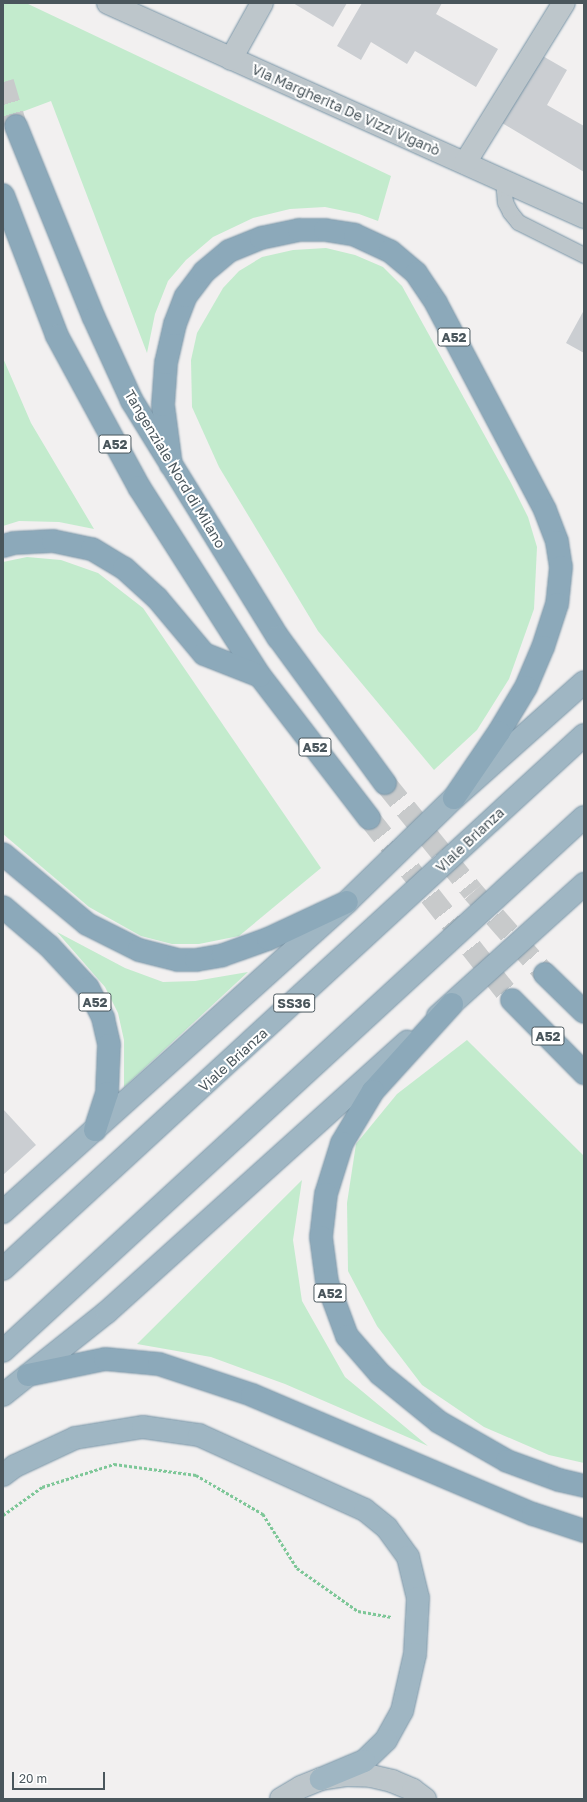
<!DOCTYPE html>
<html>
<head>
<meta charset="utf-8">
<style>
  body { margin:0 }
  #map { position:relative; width:587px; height:1802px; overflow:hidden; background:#f2f0f0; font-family:"Golos Text",sans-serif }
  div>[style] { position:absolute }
  .green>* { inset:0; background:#c3ebcd }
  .building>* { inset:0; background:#cbced2 }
  .motorway-tunnel>* { height:22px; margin-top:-11px; transform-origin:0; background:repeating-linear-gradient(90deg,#c8cacb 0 22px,transparent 0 33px) }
  .path>* { height:2.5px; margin-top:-1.25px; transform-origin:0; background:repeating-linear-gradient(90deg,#7ec798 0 3px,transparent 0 5px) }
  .roads { filter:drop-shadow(0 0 1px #7894a6) drop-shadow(0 0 1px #7894a6) }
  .service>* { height:15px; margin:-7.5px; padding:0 7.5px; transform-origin:7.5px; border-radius:7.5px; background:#bdc6cb }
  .minor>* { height:22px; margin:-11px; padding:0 11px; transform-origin:11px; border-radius:11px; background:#bdc6cb }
  .tertiary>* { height:22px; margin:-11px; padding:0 11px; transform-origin:11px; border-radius:11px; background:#bdc6cb }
  .trunk>* { height:22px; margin:-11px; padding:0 11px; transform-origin:11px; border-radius:11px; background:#9fb6c3 }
  .motorway>* { height:22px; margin:-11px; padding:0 11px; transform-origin:11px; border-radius:11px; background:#8ca9ba }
  span { translate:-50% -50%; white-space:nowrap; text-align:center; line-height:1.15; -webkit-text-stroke:4px #fff; paint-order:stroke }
  .shield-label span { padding:1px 3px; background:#fff; border:1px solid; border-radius:3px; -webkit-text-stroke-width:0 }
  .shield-label { font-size:13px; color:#4a565c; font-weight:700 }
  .street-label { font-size:14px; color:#4a565c }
  .frame { position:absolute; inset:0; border:4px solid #4a565c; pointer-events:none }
  .scale { position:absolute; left:12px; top:1772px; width:93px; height:18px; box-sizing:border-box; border:2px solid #4a565c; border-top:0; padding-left:5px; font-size:12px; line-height:14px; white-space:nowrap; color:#4a565c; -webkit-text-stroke:3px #fff; paint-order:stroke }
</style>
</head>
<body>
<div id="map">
  <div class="green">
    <div style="clip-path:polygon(3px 3px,26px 3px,391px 176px,378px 221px,359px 214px,325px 207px,290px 209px,253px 218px,213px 237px,186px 260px,168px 281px,155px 314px,147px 353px,51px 101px,3px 119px)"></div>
    <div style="clip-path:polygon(326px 248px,355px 255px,383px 267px,402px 286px,511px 483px,528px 517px,537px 547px,534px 609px,509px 679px,477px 730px,434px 770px,318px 631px,219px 467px,192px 407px,191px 360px,197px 333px,223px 288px,239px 271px,262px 257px,293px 250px)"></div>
    <div style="clip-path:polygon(3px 358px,31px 423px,94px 529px,59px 522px,19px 521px,3px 526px)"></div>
    <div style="clip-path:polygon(27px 557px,61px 560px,98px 573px,143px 608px,321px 868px,239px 936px,199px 944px,172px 944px,141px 936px,89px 907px,3px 834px,3px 562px)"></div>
    <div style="clip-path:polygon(57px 932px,125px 968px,163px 982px,195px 981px,248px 972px,124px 1087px,124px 1040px,118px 1013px,105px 987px)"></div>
    <div style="clip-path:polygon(467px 1040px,584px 1156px,584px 1463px,549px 1455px,484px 1427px,422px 1385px,377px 1326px,348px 1271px,347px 1203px,356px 1144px,397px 1094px)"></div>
    <div style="clip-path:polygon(302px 1180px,293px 1240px,302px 1301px,345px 1377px,428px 1446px,285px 1384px,211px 1357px,137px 1344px)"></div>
  </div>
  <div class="building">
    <div style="clip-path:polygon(293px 3px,347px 3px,333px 27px)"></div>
    <div style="clip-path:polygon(362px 3px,442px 3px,436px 14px,498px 49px,476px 87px,415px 51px,407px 64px,371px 42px,361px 60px,337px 46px)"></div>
    <div style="clip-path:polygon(541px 55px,567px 70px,547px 105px,584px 126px,584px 172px,502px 123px)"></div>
    <div style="clip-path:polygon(584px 310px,584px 353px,566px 343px)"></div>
    <div style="clip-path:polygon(3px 1109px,36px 1145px,3px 1175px)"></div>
  </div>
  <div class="motorway-tunnel">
    <div style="left:3px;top:82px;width:46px;rotate:73.5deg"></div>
    <div style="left:385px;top:783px;width:140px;rotate:51.1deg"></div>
    <div style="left:473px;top:892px;width:109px;rotate:48.7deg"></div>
    <div style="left:369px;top:818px;width:231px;rotate:51.8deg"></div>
  </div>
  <div class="path">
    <div style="left:3px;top:1515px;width:48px;rotate:-35.7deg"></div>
    <div style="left:42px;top:1487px;width:76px;rotate:-17.7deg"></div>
    <div style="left:114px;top:1464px;width:83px;rotate:7.6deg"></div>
    <div style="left:196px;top:1475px;width:78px;rotate:30.2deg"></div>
    <div style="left:263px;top:1514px;width:64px;rotate:57.8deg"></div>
    <div style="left:297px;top:1568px;width:75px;rotate:35.2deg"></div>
    <div style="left:358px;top:1611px;width:34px;rotate:10deg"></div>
  </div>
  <div class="roads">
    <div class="service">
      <div style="left:503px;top:180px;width:22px;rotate:85deg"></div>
      <div style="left:505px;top:202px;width:11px;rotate:63deg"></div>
      <div style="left:510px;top:212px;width:13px;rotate:51deg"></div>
      <div style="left:518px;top:222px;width:74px;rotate:26.6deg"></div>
    </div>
    <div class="minor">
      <div style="left:108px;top:3px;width:522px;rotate:24.21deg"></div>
      <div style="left:231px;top:59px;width:64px;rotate:-61deg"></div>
      <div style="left:465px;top:163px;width:188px;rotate:-58.3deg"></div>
    </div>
    <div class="tertiary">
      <div style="left:281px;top:1799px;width:23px;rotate:-31deg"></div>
      <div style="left:301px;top:1787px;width:22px;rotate:-22deg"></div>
      <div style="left:321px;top:1779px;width:25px;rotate:-9deg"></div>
      <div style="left:346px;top:1775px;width:25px;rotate:2deg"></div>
      <div style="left:371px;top:1776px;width:22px;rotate:13deg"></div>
      <div style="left:392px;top:1781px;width:23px;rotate:23deg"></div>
      <div style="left:413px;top:1790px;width:15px;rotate:37deg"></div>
    </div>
    <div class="trunk">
      <div style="left:438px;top:1016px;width:197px;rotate:-42.1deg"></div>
      <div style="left:3px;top:1212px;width:463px;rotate:-42deg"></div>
      <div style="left:347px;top:902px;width:149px;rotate:-44.2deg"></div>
      <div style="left:454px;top:798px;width:174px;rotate:-41.7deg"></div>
      <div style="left:3px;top:1269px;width:789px;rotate:-42.59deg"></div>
      <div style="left:3px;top:1351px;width:789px;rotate:-42.59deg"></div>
      <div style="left:3px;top:1395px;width:133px;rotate:-38.6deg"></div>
      <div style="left:107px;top:1312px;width:404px;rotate:-42deg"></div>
      <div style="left:3px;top:1475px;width:15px;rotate:-37deg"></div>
      <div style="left:15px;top:1466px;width:66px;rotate:-25deg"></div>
      <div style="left:75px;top:1438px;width:69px;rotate:-9.2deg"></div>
      <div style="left:143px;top:1427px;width:57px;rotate:8.1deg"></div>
      <div style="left:199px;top:1435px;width:182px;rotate:24.3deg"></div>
      <div style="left:365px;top:1510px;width:28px;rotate:39deg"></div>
      <div style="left:387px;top:1528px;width:36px;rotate:54deg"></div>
      <div style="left:408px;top:1557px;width:42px;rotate:76.3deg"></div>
      <div style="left:418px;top:1598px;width:56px;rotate:93.1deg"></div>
      <div style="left:415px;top:1654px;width:58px;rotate:102.8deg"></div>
      <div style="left:402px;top:1711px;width:33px;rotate:119deg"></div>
      <div style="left:386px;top:1740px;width:30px;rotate:136deg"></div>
      <div style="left:364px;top:1761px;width:47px;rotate:157.3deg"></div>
    </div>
    <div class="motorway">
      <div style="left:16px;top:126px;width:207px;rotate:67.9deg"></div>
      <div style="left:94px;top:318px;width:91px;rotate:65.4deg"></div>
      <div style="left:132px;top:401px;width:278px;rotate:58.3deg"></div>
      <div style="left:278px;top:637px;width:181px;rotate:53.8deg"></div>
      <div style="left:3px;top:195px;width:151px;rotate:69deg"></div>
      <div style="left:57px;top:336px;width:172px;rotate:61.5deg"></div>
      <div style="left:139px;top:487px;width:224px;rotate:57.4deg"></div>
      <div style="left:260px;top:676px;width:179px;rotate:52.5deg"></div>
      <div style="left:171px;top:465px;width:61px;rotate:-97.6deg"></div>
      <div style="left:163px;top:405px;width:42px;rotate:-85.9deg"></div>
      <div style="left:166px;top:363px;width:40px;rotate:-77deg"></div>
      <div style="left:175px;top:324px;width:30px;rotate:-69deg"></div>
      <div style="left:186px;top:296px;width:30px;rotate:-53deg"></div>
      <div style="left:204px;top:272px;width:33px;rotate:-40deg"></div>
      <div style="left:229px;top:251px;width:35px;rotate:-22deg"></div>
      <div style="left:261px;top:238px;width:39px;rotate:-12deg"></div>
      <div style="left:299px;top:230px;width:26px"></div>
      <div style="left:325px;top:230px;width:30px;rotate:9deg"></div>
      <div style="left:355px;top:235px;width:38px;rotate:25deg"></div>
      <div style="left:390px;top:251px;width:34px;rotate:40deg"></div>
      <div style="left:416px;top:273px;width:36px;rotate:56deg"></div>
      <div style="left:436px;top:303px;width:234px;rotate:62.2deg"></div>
      <div style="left:545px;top:510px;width:34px;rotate:69deg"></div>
      <div style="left:557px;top:542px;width:25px;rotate:81deg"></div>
      <div style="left:561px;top:567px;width:37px;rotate:96deg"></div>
      <div style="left:557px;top:604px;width:45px;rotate:108deg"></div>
      <div style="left:543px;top:647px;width:43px;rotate:113deg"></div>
      <div style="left:526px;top:687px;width:52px;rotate:121deg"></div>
      <div style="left:499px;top:732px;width:80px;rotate:124.3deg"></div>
      <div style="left:3px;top:546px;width:11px;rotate:-15deg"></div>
      <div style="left:14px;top:543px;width:39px;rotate:-3deg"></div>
      <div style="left:53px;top:541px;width:40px;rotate:12deg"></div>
      <div style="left:92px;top:549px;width:37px;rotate:31deg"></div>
      <div style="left:124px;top:568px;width:45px;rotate:42.3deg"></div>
      <div style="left:157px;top:598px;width:73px;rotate:50deg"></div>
      <div style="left:204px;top:654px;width:60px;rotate:21.4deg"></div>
      <div style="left:3px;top:854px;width:109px;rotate:39.8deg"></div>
      <div style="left:87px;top:924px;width:58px;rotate:26.6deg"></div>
      <div style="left:139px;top:950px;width:40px;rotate:14.4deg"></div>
      <div style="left:178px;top:960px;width:18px"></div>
      <div style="left:196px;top:960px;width:27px;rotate:-10deg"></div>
      <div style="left:223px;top:955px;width:48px;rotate:-19.6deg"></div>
      <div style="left:268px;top:939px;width:87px;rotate:-25.1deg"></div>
      <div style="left:3px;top:907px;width:60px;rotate:40.3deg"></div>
      <div style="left:49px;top:946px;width:57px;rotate:47.1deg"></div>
      <div style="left:88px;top:988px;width:34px;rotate:63deg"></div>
      <div style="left:103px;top:1018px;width:28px;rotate:77deg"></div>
      <div style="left:109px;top:1045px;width:48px;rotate:92.4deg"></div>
      <div style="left:107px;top:1093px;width:39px;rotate:108deg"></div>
      <div style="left:545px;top:974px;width:54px;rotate:44.3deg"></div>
      <div style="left:512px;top:1000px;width:103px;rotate:45.4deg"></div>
      <div style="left:452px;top:1004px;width:118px;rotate:132.2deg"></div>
      <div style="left:373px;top:1091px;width:61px;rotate:120.8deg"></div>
      <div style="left:342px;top:1143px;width:53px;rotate:107.4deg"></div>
      <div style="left:326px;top:1194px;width:43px;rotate:96.6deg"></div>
      <div style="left:321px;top:1237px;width:45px;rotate:82.4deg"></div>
      <div style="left:327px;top:1282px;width:58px;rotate:69.7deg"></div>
      <div style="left:347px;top:1336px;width:50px;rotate:49deg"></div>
      <div style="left:380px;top:1374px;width:76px;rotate:39.1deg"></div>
      <div style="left:439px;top:1422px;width:78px;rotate:29.8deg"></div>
      <div style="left:507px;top:1461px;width:55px;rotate:20.1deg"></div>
      <div style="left:559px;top:1480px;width:26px;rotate:13deg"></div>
      <div style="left:28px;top:1375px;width:79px;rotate:-11.7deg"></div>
      <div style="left:105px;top:1359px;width:54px;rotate:5.3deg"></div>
      <div style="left:159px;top:1364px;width:98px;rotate:18.4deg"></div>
      <div style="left:252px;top:1395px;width:305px;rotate:23deg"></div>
      <div style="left:533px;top:1514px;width:54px;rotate:18.4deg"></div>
    </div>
  </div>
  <div class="shield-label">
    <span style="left:454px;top:337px">A52</span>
    <span style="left:115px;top:444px">A52</span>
    <span style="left:315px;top:747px">A52</span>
    <span style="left:95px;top:1002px">A52</span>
    <span style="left:294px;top:1003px">SS36</span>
    <span style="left:548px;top:1036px">A52</span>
    <span style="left:330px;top:1293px">A52</span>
  </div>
  <div class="street-label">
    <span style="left:346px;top:110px;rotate:24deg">Via Margherita De Vizzi Viganò</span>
    <span style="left:175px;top:469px;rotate:59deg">Tangenziale Nord di Milano</span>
    <span style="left:470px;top:840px;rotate:-43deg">Viale Brianza</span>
    <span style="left:233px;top:1060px;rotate:-42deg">Viale Brianza</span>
  </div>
  <div class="frame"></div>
  <div class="scale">20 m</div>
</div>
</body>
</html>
